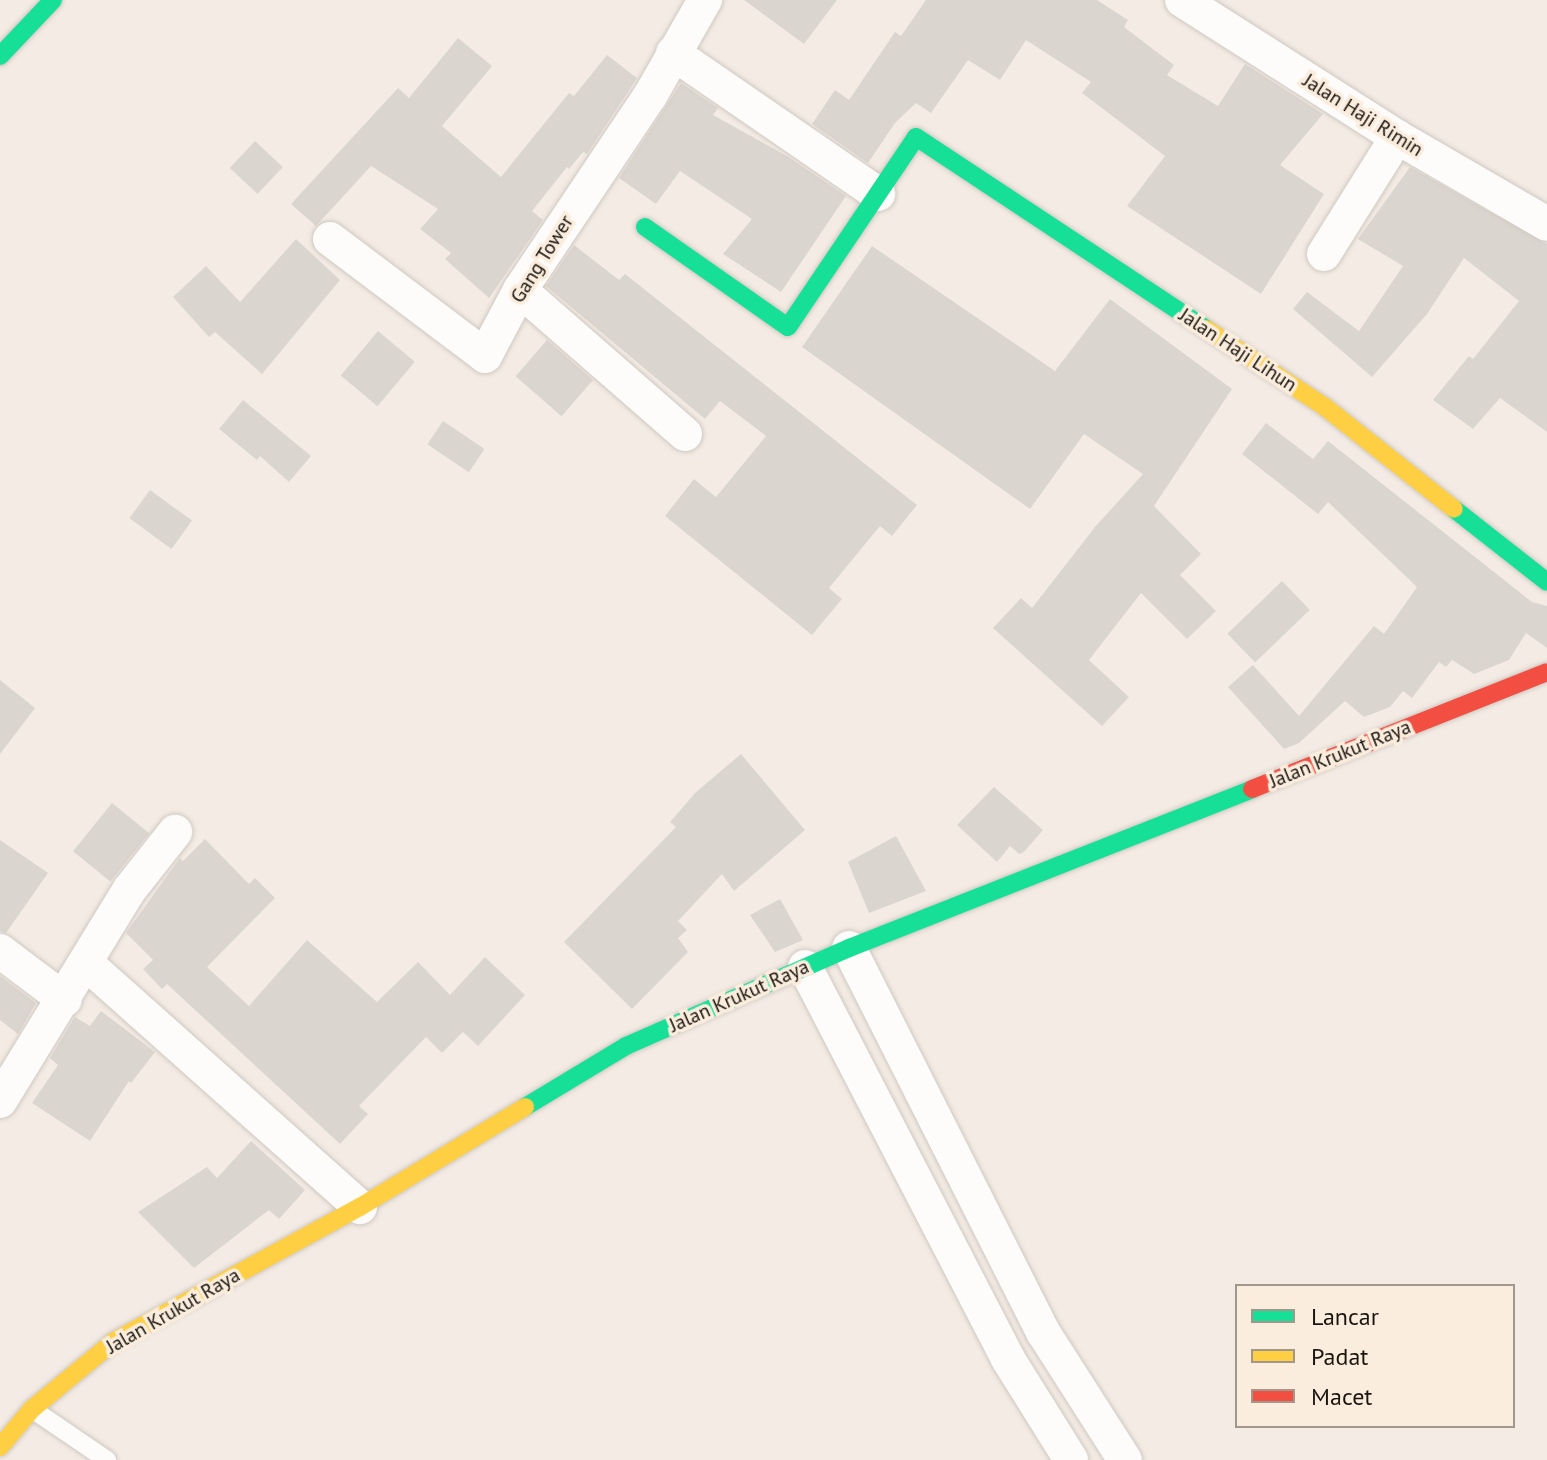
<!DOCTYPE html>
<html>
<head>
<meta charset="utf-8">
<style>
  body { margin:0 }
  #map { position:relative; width:1547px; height:1460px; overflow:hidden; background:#f4ece4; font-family:"PT Sans",sans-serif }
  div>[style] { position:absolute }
  .building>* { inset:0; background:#dad6cf; transform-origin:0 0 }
  .roads { filter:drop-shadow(0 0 2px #cfc8c2) drop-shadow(0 0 2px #cfc8c2) }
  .lane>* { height:18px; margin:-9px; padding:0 9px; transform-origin:9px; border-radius:9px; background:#fdfcfb }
  .street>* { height:34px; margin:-17px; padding:0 17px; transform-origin:17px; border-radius:17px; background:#fdfcfb }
  .fast>* { height:18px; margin:-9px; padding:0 9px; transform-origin:9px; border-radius:9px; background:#16e098 }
  .slow>* { height:18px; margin:-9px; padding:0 9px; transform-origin:9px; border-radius:9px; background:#ffcf43 }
  .jam>* { height:18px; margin:-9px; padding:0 9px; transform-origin:9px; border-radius:9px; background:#f24e42 }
  span { translate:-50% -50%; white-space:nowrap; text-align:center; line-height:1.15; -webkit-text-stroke:7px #fbeddd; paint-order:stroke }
  .street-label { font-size:20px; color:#19150f }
  .legend { position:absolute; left:1235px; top:1284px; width:280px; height:144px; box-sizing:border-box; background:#fbeddd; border:2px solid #a1978b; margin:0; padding:10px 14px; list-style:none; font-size:24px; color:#19150f }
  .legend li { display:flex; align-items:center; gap:16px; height:40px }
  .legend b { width:40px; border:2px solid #a1978b }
</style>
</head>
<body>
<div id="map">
  <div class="building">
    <div style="clip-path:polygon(744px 0,837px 0,804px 44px)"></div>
    <div style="clip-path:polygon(926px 0,1097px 0,1128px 20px,1124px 27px,1174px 65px,1167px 75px,1218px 106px,1245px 64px,1323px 114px,1280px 165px,1324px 194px,1261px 294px,1127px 206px,1165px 156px,1082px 93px,1091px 82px,1026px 40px,1000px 80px,968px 60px,931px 113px,916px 103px,895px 123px,868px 163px,812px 124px,835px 90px,849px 100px,895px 32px,901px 36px)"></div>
    <div style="clip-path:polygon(458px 38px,492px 66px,442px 126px,501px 177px,569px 93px,574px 96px,607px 55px,637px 78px,587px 154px,583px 152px,569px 169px,567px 167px,532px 211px,543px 220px,489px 298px,445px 259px,451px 253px,420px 229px,438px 209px,371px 166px,316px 226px,291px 204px,398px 88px,409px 98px)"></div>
    <div style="clip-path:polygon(681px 83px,718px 108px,713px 115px,787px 156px,846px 196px,781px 292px,723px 254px,752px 219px,680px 171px,656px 204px,619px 178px)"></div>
    <div style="left:255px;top:141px;width:38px;height:37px;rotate:43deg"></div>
    <div style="clip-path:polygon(1410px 167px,1547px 244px,1547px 432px,1500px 398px,1473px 429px,1433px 400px,1469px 356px,1473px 359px,1519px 301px,1464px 258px,1427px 314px,1372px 377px,1293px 309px,1307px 292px,1359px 331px,1403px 266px,1358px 239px)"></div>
    <div style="clip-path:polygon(296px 239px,340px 280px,262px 374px,215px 332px,209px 337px,173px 297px,206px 266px,240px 302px)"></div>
    <div style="clip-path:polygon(574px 245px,619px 280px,625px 274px,917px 505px,892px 536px,880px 526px,829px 588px,842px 599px,812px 635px,665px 516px,694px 479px,716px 497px,766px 436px,720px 401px,705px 419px,546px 286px)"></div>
    <div style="clip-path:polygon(872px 246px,1055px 371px,1110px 299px,1232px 389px,1154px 506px,1201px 554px,1180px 575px,1216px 611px,1187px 639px,1141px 593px,1089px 660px,1129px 697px,1102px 726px,993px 628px,1021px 598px,1032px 608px,1095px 527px,1143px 474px,1084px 434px,1030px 509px,802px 347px)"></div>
    <div style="left:378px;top:331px;width:48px;height:58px;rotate:40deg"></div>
    <div style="left:547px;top:340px;width:61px;height:48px;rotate:41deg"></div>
    <div style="clip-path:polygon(243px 400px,311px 456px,289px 482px,260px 456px,257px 460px,219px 429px)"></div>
    <div style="left:443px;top:421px;width:50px;height:28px;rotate:34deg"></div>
    <div style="clip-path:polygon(1266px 423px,1313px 459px,1328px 441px,1532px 602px,1547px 606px,1547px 648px,1526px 633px,1509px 660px,1474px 674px,1452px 660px,1446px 667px,1439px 662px,1412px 698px,1403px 691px,1390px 707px,1364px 717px,1345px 701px,1299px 743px,1284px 749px,1228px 687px,1253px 665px,1299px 716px,1374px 626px,1384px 634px,1417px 587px,1328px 502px,1318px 514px,1242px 454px)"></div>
    <div style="left:150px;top:490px;width:52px;height:35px;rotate:36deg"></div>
    <div style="left:1282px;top:581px;width:40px;height:76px;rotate:46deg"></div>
    <div style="clip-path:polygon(0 680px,35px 708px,0 754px)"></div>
    <div style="clip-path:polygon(741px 754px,805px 830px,734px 891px,722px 874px,678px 921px,687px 930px,678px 938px,688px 952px,632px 1009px,564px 942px,676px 827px,670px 822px,696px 792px)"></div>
    <div style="clip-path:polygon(994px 787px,1043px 830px,1024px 852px,1019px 854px,1010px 846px,997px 862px,957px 825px)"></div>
    <div style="left:112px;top:803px;width:48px;height:62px;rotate:39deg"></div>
    <div style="clip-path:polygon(896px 836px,926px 891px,869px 913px,848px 862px)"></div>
    <div style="clip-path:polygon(205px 839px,249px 884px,255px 878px,275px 898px,207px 967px,249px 1006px,307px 940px,377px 1002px,418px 962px,450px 995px,485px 957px,525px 995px,478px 1046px,463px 1032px,442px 1053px,426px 1037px,359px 1106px,368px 1114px,340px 1144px,167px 984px,162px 989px,143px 969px,153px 960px,126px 933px,180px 858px,183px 861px)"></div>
    <div style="clip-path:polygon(0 840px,48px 873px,6px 933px,0 931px)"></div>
    <div style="clip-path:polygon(780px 899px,803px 940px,775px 952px,750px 915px)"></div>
    <div style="clip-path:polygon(0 976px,36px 1003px,18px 1034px,0 1020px)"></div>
    <div style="clip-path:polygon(101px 1011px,155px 1052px,131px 1083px,129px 1081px,90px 1141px,32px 1103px,58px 1065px,50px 1058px,75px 1017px,90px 1026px)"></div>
    <div style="clip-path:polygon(251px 1141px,305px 1190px,279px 1219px,269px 1210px,194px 1268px,138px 1212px,207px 1167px,217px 1178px)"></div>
  </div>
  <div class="roads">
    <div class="lane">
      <div style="left:32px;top:1409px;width:91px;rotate:34.2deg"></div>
    </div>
    <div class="street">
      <div style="left:1182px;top:0;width:255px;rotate:32.5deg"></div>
      <div style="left:1397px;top:137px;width:173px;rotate:30.1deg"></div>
      <div style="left:673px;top:53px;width:249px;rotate:34.5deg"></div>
      <div style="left:330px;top:239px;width:194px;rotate:37deg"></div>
      <div style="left:485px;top:356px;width:75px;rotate:-62.1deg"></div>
      <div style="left:520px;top:290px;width:234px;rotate:-56.2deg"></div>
      <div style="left:650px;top:96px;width:111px;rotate:-60.2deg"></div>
      <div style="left:1324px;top:254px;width:138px;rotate:-58deg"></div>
      <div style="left:520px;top:290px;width:219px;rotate:41.1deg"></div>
      <div style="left:849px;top:948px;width:430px;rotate:63.2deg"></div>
      <div style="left:1043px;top:1332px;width:152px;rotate:57.4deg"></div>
      <div style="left:0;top:951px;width:81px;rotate:37deg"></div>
      <div style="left:86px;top:963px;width:367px;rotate:41.7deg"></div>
      <div style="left:805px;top:967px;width:441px;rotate:62.6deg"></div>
      <div style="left:1008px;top:1359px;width:119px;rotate:58deg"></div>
      <div style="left:0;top:1101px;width:249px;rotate:-58.5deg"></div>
      <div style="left:130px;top:889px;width:73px;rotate:-51.7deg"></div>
    </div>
    <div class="fast">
      <div style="left:0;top:56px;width:77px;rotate:-46.6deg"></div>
      <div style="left:645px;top:227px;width:174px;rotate:35deg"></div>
      <div style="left:788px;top:327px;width:229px;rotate:-56deg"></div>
      <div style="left:916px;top:137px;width:348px;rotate:33.5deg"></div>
      <div style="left:1454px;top:509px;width:118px;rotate:38.1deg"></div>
      <div style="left:525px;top:1107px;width:118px;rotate:-31.1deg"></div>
      <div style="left:626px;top:1046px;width:244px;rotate:-23.7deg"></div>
      <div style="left:849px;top:948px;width:433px;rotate:-21.5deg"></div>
    </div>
    <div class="slow">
      <div style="left:1206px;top:329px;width:142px;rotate:33.2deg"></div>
      <div style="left:1325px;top:407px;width:164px;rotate:38.3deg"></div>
      <div style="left:0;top:1447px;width:50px;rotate:-49.9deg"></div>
      <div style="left:32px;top:1409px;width:105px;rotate:-39.6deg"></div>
      <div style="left:113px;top:1342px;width:281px;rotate:-28.7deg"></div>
      <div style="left:360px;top:1207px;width:193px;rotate:-31.2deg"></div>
    </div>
    <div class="jam">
      <div style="left:1252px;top:789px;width:317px;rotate:-21.6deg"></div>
    </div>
  </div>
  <div class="street-label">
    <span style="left:1363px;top:115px;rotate:32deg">Jalan Haji Rimin</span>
    <span style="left:542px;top:259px;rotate:-58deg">Gang Tower</span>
    <span style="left:1238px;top:350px;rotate:33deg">Jalan Haji Lihun</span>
    <span style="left:1340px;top:754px;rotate:-22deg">Jalan Krukut Raya</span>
    <span style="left:739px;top:996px;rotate:-24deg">Jalan Krukut Raya</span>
    <span style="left:173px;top:1311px;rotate:-30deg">Jalan Krukut Raya</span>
  </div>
  <ul class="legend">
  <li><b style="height:10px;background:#16e098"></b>Lancar</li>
  <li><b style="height:10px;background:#ffcf43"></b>Padat</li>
  <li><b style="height:10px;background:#f24e42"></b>Macet</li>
  </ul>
</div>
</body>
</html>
